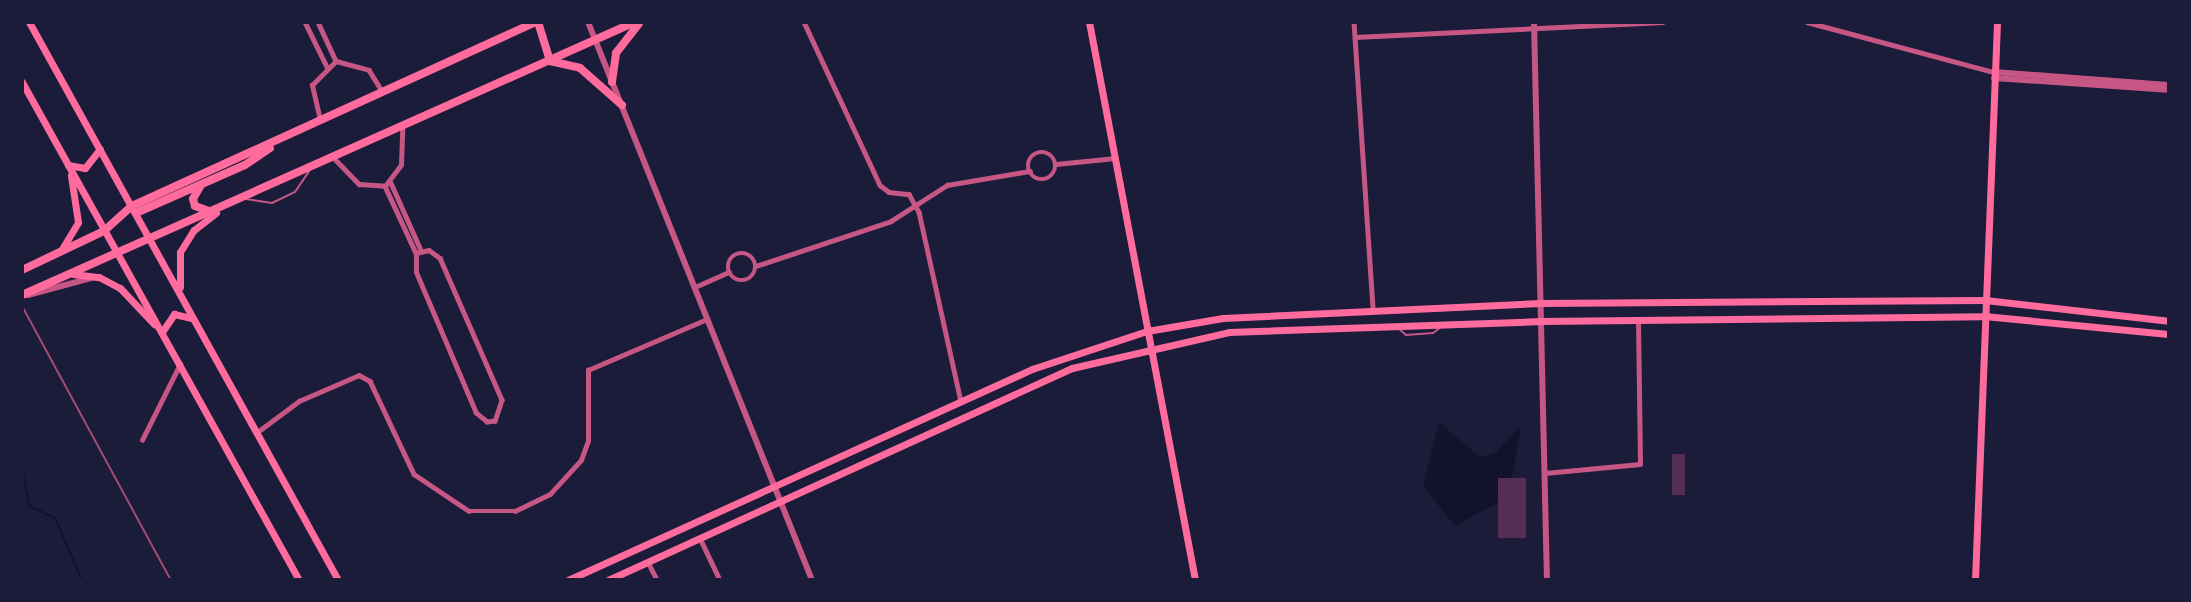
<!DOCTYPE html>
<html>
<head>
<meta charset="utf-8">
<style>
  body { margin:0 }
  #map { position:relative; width:2191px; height:602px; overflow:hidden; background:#1b1b3a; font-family:"Sofia Sans Condensed",sans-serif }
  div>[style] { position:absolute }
  .water>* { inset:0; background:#12122b }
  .stream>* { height:2px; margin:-1px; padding:0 1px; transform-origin:1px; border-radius:1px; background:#12122b }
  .building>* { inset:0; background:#542f53; transform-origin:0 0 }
  .service>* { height:2px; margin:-1px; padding:0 1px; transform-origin:1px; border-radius:1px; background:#c65784 }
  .minor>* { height:4.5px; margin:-2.25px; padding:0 2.25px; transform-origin:2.25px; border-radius:2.25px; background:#c65784 }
  .minor>.ring { margin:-2.25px; padding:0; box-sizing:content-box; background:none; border:4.5px solid #c65784; border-radius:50% }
  .tertiary>* { height:6px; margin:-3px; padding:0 3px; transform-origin:3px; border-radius:3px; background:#c65784 }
  .secondary>* { height:7px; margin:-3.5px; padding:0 3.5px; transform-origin:3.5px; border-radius:3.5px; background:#ff6b9d }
  .trunk>* { height:8px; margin:-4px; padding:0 4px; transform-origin:4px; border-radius:4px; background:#ff6b9d }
  .rail>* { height:2px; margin:-1px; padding:0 1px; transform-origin:1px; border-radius:1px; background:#a44b75 }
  span { translate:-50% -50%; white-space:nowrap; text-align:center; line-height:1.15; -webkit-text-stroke:4.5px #1b1b3a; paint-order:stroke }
  .frame { position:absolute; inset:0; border:24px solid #1b1b3a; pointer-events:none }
</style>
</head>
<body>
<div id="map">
  <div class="water">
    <div style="clip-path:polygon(1439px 422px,1480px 457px,1496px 452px,1521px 426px,1510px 489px,1501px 501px,1455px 526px,1423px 486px)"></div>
  </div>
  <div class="stream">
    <div style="left:22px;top:469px;width:38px;rotate:79deg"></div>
    <div style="left:29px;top:506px;width:29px;rotate:25deg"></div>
    <div style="left:55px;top:518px;width:68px;rotate:66.5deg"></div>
  </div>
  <div class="building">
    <div style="left:1672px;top:454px;width:13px;height:41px"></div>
    <div style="left:1498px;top:478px;width:28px;height:60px"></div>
  </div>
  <div class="service">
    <div style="left:246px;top:199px;width:26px;rotate:9deg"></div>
    <div style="left:272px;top:203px;width:25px;rotate:-26deg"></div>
    <div style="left:295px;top:192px;width:27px;rotate:-56deg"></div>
    <div style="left:1398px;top:328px;width:11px;rotate:41deg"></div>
    <div style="left:1406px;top:335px;width:27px;rotate:-4deg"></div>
    <div style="left:1433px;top:333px;width:10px;rotate:-37deg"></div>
  </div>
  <div class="minor">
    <div style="left:305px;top:22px;width:50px;rotate:63.9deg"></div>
    <div style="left:318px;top:22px;width:43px;rotate:65.2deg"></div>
    <div style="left:804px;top:22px;width:180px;rotate:65deg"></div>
    <div style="left:880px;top:185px;width:11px;rotate:38deg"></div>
    <div style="left:889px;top:192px;width:20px;rotate:6deg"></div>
    <div style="left:909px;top:194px;width:21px;rotate:61deg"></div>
    <div style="left:919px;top:212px;width:195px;rotate:77.5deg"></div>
    <div style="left:1354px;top:22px;width:288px;rotate:86.2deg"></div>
    <div style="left:1807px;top:22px;width:194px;rotate:15deg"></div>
    <div style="left:1355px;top:37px;width:308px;rotate:-2.8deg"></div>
    <div style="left:320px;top:120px;width:36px;rotate:-103deg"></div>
    <div style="left:312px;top:85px;width:34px;rotate:-45deg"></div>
    <div style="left:336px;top:61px;width:34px;rotate:15deg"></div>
    <div style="left:369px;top:70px;width:26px;rotate:58deg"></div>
    <div class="ring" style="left:1028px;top:152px;width:23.5px;height:23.5px"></div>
    <div style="left:335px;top:159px;width:35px;rotate:46deg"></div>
    <div style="left:359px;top:184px;width:26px;rotate:4deg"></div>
    <div style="left:385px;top:186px;width:26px;rotate:-53deg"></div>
    <div style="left:401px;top:165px;width:37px;rotate:-88deg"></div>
    <div style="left:1056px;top:164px;width:59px;rotate:-5.8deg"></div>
    <div style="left:391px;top:183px;width:73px;rotate:65.9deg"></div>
    <div style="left:385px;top:186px;width:74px;rotate:65.2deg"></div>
    <div style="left:429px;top:250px;width:14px;rotate:36deg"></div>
    <div style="left:440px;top:258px;width:155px;rotate:66.4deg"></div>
    <div style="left:502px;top:400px;width:22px;rotate:108deg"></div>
    <div style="left:495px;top:421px;width:8px;rotate:173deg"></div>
    <div style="left:487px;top:422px;width:14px;rotate:-141deg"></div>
    <div style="left:476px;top:413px;width:153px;rotate:-113.1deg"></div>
    <div style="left:416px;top:272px;width:19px;rotate:-90deg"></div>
    <div style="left:416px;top:253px;width:13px;rotate:-13deg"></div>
    <div class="ring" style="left:728px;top:253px;width:23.5px;height:23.5px"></div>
    <div style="left:756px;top:266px;width:142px;rotate:-18.4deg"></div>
    <div style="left:891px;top:221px;width:67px;rotate:-32.7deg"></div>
    <div style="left:947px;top:185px;width:84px;rotate:-9.6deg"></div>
    <div style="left:695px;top:287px;width:37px;rotate:-24deg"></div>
    <div style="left:256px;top:433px;width:54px;rotate:-36.7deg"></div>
    <div style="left:299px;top:401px;width:65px;rotate:-23.4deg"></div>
    <div style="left:359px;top:375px;width:13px;rotate:29deg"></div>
    <div style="left:370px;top:381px;width:103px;rotate:64.7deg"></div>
    <div style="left:414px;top:474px;width:66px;rotate:33.9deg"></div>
    <div style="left:469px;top:511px;width:46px"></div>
    <div style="left:515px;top:511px;width:39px;rotate:-26deg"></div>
    <div style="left:550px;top:494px;width:46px;rotate:-47.6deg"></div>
    <div style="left:581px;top:460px;width:20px;rotate:-70deg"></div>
    <div style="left:588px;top:441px;width:71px;rotate:-90deg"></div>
    <div style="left:588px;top:370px;width:129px;rotate:-23.2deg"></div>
    <div style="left:142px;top:440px;width:85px;rotate:-63.4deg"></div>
    <div style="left:1545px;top:473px;width:95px;rotate:-5.4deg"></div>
    <div style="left:1640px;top:464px;width:144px;rotate:-90.8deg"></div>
    <div style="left:700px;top:538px;width:47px;rotate:64.5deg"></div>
    <div style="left:648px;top:562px;width:20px;rotate:63deg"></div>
  </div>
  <div class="tertiary">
    <div style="left:588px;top:22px;width:601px;rotate:68.13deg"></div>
    <div style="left:1534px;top:22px;width:558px;rotate:88.67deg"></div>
    <div style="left:1994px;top:72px;width:174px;rotate:4.3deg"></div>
    <div style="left:1994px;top:78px;width:174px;rotate:3.9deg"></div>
    <div style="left:28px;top:295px;width:65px;rotate:-15.1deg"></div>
  </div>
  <div class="secondary">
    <div style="left:29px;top:22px;width:638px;rotate:61.02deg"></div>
    <div style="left:1089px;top:22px;width:568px;rotate:79.24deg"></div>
    <div style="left:22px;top:82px;width:570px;rotate:60.92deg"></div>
    <div style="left:68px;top:165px;width:17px;rotate:10deg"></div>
    <div style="left:85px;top:168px;width:24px;rotate:-52deg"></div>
    <div style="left:62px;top:249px;width:31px;rotate:-59deg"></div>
    <div style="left:78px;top:222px;width:47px;rotate:-98.7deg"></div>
    <div style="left:73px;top:274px;width:26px;rotate:7deg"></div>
    <div style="left:99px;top:277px;width:24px;rotate:28deg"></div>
    <div style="left:120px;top:288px;width:50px;rotate:46.6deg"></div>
    <div style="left:180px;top:287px;width:35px;rotate:-90deg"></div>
    <div style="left:180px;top:252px;width:26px;rotate:-58deg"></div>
    <div style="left:194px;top:230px;width:28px;rotate:-38deg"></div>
    <div style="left:162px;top:332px;width:22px;rotate:-56deg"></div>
    <div style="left:174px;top:314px;width:18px;rotate:13deg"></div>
    <div style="left:568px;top:580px;width:510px;rotate:-24.45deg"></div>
    <div style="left:1032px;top:369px;width:121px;rotate:-18.3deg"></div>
    <div style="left:1147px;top:331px;width:77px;rotate:-9.7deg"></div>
    <div style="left:1223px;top:318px;width:317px;rotate:-2.7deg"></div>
    <div style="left:1540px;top:303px;width:445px;rotate:-0.4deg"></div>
    <div style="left:1985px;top:300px;width:184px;rotate:6.5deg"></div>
    <div style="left:608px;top:580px;width:510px;rotate:-24.56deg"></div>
    <div style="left:1072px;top:368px;width:161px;rotate:-12.9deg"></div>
    <div style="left:1229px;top:332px;width:312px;rotate:-2deg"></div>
    <div style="left:1541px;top:321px;width:443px;rotate:-0.6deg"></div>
    <div style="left:1984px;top:316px;width:185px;rotate:5.6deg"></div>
    <div style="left:1975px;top:580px;width:558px;rotate:-87.74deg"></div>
  </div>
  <div class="trunk">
    <div style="left:538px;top:22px;width:41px;rotate:72.9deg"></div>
    <div style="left:550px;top:61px;width:31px;rotate:13deg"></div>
    <div style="left:580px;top:68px;width:56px;rotate:41.4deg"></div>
    <div style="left:612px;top:82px;width:29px;rotate:-82deg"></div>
    <div style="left:616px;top:53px;width:37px;rotate:-52deg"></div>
    <div style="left:201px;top:185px;width:16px;rotate:120deg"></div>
    <div style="left:193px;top:199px;width:7px;rotate:74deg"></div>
    <div style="left:195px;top:206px;width:20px;rotate:20deg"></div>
    <div style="left:136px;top:213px;width:119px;rotate:-23.8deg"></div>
    <div style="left:245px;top:165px;width:30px;rotate:-34deg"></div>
    <div style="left:22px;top:270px;width:91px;rotate:-25.4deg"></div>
    <div style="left:104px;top:231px;width:38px;rotate:-42deg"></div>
    <div style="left:132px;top:206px;width:444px;rotate:-24.5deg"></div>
    <div style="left:22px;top:295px;width:671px;rotate:-24.01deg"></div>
  </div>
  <div class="rail">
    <div style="left:22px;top:306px;width:312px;rotate:61.5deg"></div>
  </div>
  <div class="frame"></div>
</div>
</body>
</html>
